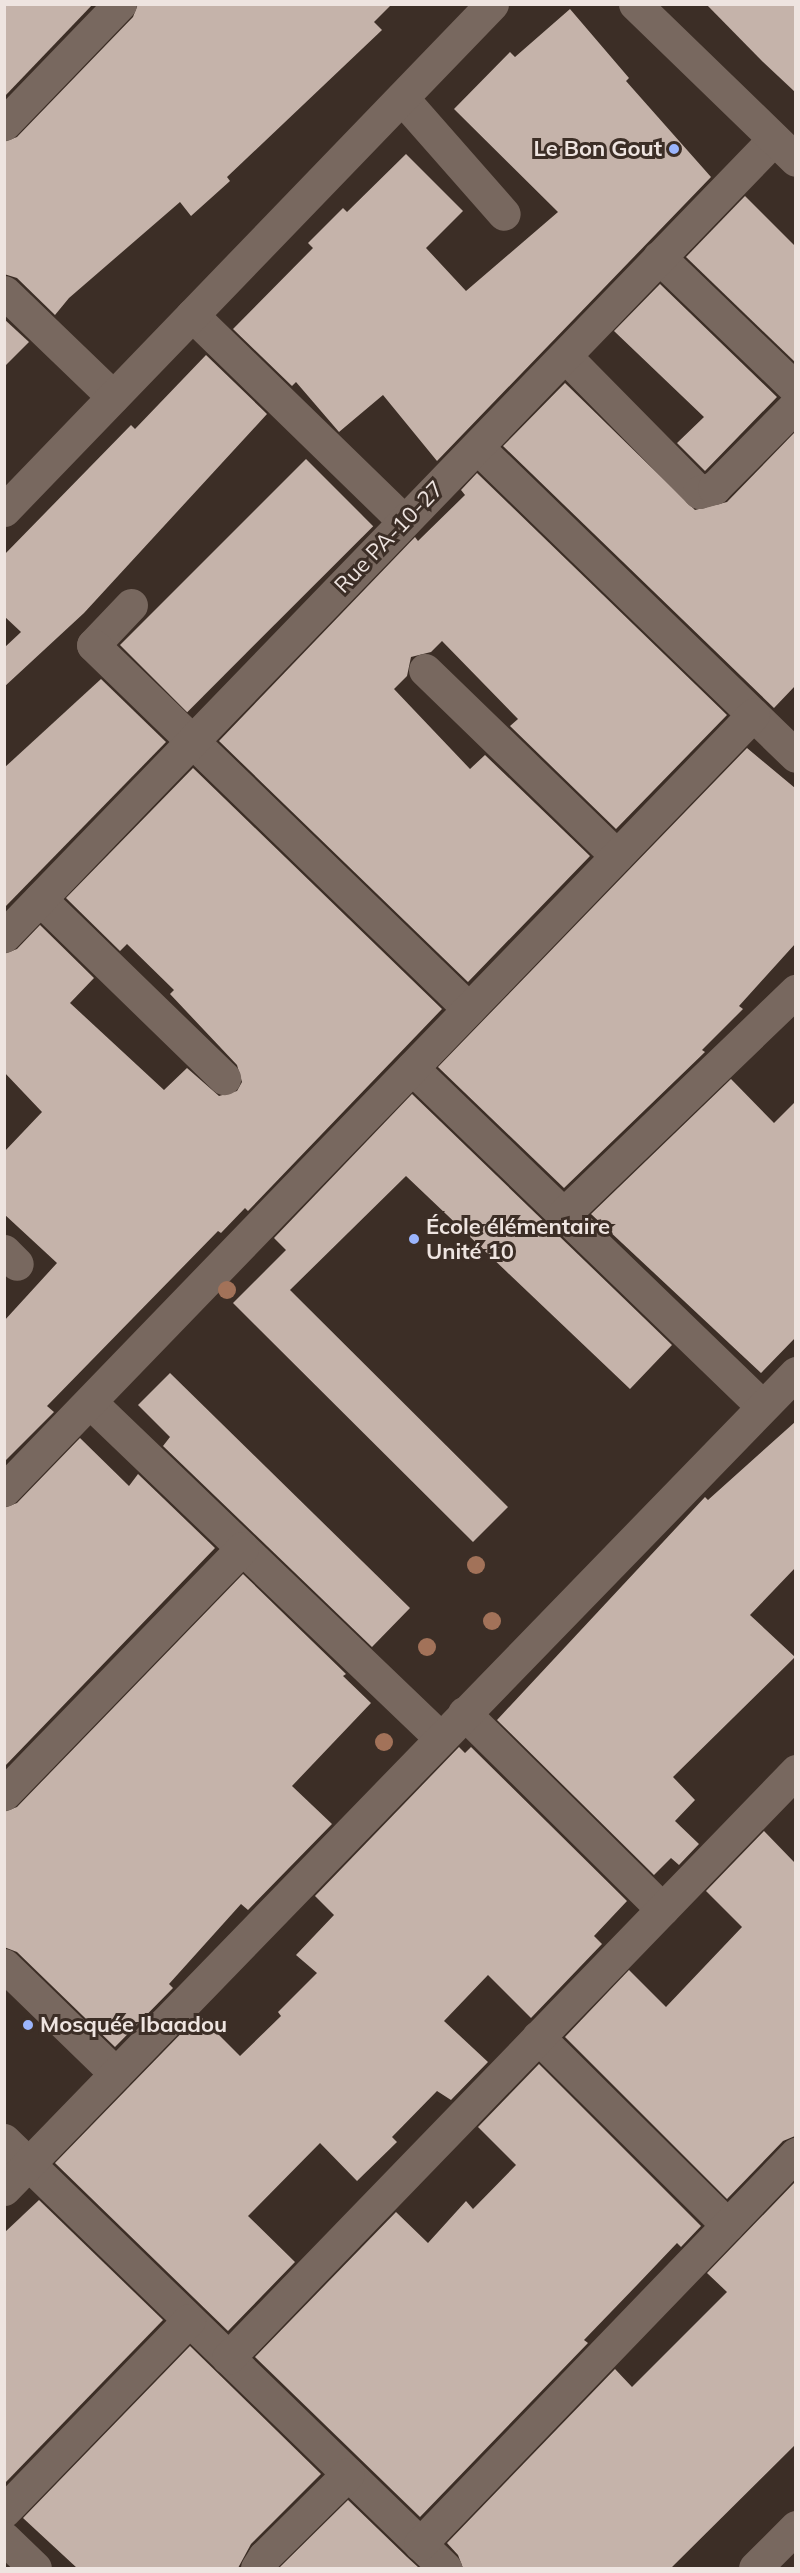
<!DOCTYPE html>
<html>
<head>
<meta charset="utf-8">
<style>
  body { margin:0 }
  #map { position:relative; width:800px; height:2573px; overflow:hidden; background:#3c2e26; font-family:Mulish,sans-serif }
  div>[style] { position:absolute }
  .building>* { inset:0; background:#c5b3aa; transform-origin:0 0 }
  .minor>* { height:33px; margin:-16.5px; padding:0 16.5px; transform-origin:16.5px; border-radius:16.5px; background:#78685f }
  .tertiary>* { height:33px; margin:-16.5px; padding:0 16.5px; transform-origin:16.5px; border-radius:16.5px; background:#78685f }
  .trees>* { width:18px; height:18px; margin:-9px; border-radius:50%; background:#a27259 }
  .dots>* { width:16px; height:16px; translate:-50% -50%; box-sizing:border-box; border:3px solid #3c2e26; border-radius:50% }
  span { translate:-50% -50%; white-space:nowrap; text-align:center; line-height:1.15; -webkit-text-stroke:6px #3c2e26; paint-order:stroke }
  .poi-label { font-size:22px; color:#eee4e0; font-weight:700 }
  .right { translate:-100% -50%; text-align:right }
  .left { translate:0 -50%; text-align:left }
  .street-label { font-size:22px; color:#eee4e0 }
  .frame { position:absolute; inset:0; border:6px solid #eee4e0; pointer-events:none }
</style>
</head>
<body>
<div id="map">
  <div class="building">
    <div style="clip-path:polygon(4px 4px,93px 4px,4px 97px)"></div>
    <div style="clip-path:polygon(138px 4px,392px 4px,374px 22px,382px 30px,227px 177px,230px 181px,191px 216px,180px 202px,69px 298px,55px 315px,17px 278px,4px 274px,4px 142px,17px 137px,133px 17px)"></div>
    <div style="clip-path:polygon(706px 4px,795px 4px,795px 92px,762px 61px)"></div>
    <div style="clip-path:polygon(570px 9px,629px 78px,626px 81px,711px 177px,437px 461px,383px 395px,339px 432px,296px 382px,292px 386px,233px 329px,313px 248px,308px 243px,343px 208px,347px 212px,406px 154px,463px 211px,426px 248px,466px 291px,558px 212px,454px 109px,510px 52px,515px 57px)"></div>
    <div style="clip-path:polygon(745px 196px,795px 246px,795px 362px,686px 257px)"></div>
    <div style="clip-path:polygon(660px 284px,777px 397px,705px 471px,677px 443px,704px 417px,614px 331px)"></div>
    <div style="clip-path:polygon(4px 319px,29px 342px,4px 367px)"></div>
    <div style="clip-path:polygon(206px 355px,267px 414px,84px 613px,4px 687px,4px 648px,21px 632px,4px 616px,4px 555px,131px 425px,135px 429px)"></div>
    <div style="clip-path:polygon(565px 383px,695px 510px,727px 502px,795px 432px,795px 686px,774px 708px,503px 446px)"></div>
    <div style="left:306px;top:459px;width:95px;height:263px;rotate:45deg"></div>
    <div style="clip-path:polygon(477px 473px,727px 715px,616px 829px,510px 726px,518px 719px,442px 641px,431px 652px,411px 657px,407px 676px,394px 689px,470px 769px,485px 755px,590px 856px,468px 982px,219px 741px,415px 537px,418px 541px,465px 495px,461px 490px)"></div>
    <div style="clip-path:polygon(101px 679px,166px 742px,4px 908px,4px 768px)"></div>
    <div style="clip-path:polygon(747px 748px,795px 788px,795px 944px,739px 1006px,743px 1009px,702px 1050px,705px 1052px,564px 1188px,438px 1067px)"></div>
    <div style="clip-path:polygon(193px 768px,442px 1009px,248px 1211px,245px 1208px,221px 1233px,218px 1231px,47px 1406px,54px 1412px,4px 1462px,4px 1321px,57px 1263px,4px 1214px,4px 1152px,42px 1112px,4px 1072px,4px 954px,17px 949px,40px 925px,94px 978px,70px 1003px,164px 1090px,187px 1068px,219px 1096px,237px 1091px,242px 1082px,237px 1065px,170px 994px,174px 990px,127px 944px,120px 951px,66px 898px)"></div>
    <div style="clip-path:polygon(731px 1079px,774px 1123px,795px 1102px,795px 1338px,761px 1373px,591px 1214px)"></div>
    <div style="clip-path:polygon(412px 1094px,672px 1345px,630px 1389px,406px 1176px,290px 1290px,508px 1507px,473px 1542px,233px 1303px,286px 1250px,274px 1238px)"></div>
    <div style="clip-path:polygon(170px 1373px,410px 1608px,372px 1647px,163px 1446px,170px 1437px,138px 1405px)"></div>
    <div style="clip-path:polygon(795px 1422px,795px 1568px,750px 1615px,795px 1657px,673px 1777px,695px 1800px,675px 1821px,699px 1844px,679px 1865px,671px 1858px,654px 1875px,497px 1720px,705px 1497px,708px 1500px)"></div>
    <div style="clip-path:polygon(80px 1438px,129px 1486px,138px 1474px,215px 1548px,4px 1767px,4px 1508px,17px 1503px)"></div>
    <div style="clip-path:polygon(243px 1574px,346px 1674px,343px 1676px,371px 1703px,292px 1786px,332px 1824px,248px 1910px,241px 1904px,169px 1984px,173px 1988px,115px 2047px,17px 1952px,4px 1947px,4px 1812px,17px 1807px)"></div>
    <div style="clip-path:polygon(459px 1747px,465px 1753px,471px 1747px,627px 1901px,594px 1936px,602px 1944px,531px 2018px,488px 1975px,444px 2021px,488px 2062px,451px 2100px,437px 2091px,392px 2137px,397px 2142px,357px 2181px,320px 2143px,248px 2216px,295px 2262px,228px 2331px,55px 2163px,199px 2015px,240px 2056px,281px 2016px,278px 2012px,317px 1973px,296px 1955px,334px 1915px,315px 1896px)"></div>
    <div style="clip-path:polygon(764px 1831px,795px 1863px,795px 2136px,783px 2141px,727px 2199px,565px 2037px,629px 1970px,666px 2007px,742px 1927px,706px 1891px)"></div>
    <div style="clip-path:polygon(539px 2064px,701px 2226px,681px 2247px,677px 2243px,638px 2284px,584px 2340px,588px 2343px,420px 2517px,255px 2357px,396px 2212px,428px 2243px,466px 2201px,473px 2209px,516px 2165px,478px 2127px)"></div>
    <div style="clip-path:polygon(795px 2182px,795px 2445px,671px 2568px,463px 2568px,458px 2555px,447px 2543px,615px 2369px,632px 2387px,727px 2292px,707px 2273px)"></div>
    <div style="clip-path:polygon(39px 2200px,163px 2320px,4px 2484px,4px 2233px)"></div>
    <div style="clip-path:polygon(190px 2346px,321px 2474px,251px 2544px,238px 2568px,77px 2568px,23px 2518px)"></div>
    <div style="clip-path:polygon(348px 2500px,407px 2557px,419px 2568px,279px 2568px)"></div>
  </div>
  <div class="minor">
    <div style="left:402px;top:98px;width:154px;rotate:48.7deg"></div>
    <div style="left:4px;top:124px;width:167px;rotate:-46deg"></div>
    <div style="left:659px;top:257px;width:190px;rotate:43.9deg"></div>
    <div style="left:4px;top:292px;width:151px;rotate:43.9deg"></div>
    <div style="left:192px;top:315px;width:296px;rotate:44.2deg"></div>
    <div style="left:565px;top:356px;width:191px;rotate:45.4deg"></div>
    <div style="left:699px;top:492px;width:16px;rotate:-15deg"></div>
    <div style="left:714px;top:488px;width:117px;rotate:-45.3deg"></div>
    <div style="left:477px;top:447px;width:444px;rotate:44.1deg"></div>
    <div style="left:131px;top:605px;width:55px;rotate:133.5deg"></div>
    <div style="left:93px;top:645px;width:523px;rotate:44.07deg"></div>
    <div style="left:425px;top:670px;width:267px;rotate:44.1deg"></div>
    <div style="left:40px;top:899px;width:257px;rotate:44.2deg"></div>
    <div style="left:4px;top:936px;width:1108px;rotate:-45.99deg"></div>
    <div style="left:412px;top:1068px;width:485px;rotate:44deg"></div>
    <div style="left:564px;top:1214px;width:322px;rotate:-43.9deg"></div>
    <div style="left:4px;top:1251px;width:18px;rotate:45deg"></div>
    <div style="left:90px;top:1402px;width:485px;rotate:43.8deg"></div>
    <div style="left:4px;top:1490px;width:1078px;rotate:-45.98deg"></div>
    <div style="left:464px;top:1713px;width:279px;rotate:44.7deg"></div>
    <div style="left:4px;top:1794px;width:342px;rotate:-45.9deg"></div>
    <div style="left:4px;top:1965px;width:156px;rotate:44.2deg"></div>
    <div style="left:538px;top:2037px;width:267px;rotate:44.8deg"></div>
    <div style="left:4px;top:2140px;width:615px;rotate:44.14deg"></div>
    <div style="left:4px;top:2189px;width:1137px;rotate:-45.86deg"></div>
    <div style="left:228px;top:2358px;width:817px;rotate:-45.94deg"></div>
    <div style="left:4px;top:2511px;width:266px;rotate:-45.9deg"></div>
    <div style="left:420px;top:2544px;width:542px;rotate:-46.05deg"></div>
    <div style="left:257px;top:2568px;width:13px;rotate:-58deg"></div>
    <div style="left:264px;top:2557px;width:118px;rotate:-44.7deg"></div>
  </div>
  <div class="tertiary">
    <div style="left:635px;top:4px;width:224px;rotate:44.1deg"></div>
    <div style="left:4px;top:510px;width:703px;rotate:-46.04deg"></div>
    <div style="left:4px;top:2538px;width:43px;rotate:44.1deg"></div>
    <div style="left:755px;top:2568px;width:58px;rotate:-45deg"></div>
  </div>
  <div class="trees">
    <div style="left:227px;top:1290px"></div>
    <div style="left:476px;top:1565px"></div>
    <div style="left:492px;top:1621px"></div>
    <div style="left:427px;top:1647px"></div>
    <div style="left:384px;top:1742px"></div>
  </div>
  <div class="dots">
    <div style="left:674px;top:149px;background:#9bb5fd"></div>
    <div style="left:414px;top:1239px;background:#9bb5fd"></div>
    <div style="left:28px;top:2025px;background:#9bb5fd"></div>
  </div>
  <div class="poi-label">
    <span class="right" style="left:662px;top:149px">Le Bon Gout</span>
    <span class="left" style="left:426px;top:1239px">École élémentaire<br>Unité 10</span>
    <span class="left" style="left:40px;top:2025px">Mosquée Ibaadou</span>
  </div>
  <div class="street-label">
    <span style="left:389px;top:537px;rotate:-46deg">Rue PA-10-27</span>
  </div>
  <div class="frame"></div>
</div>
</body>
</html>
